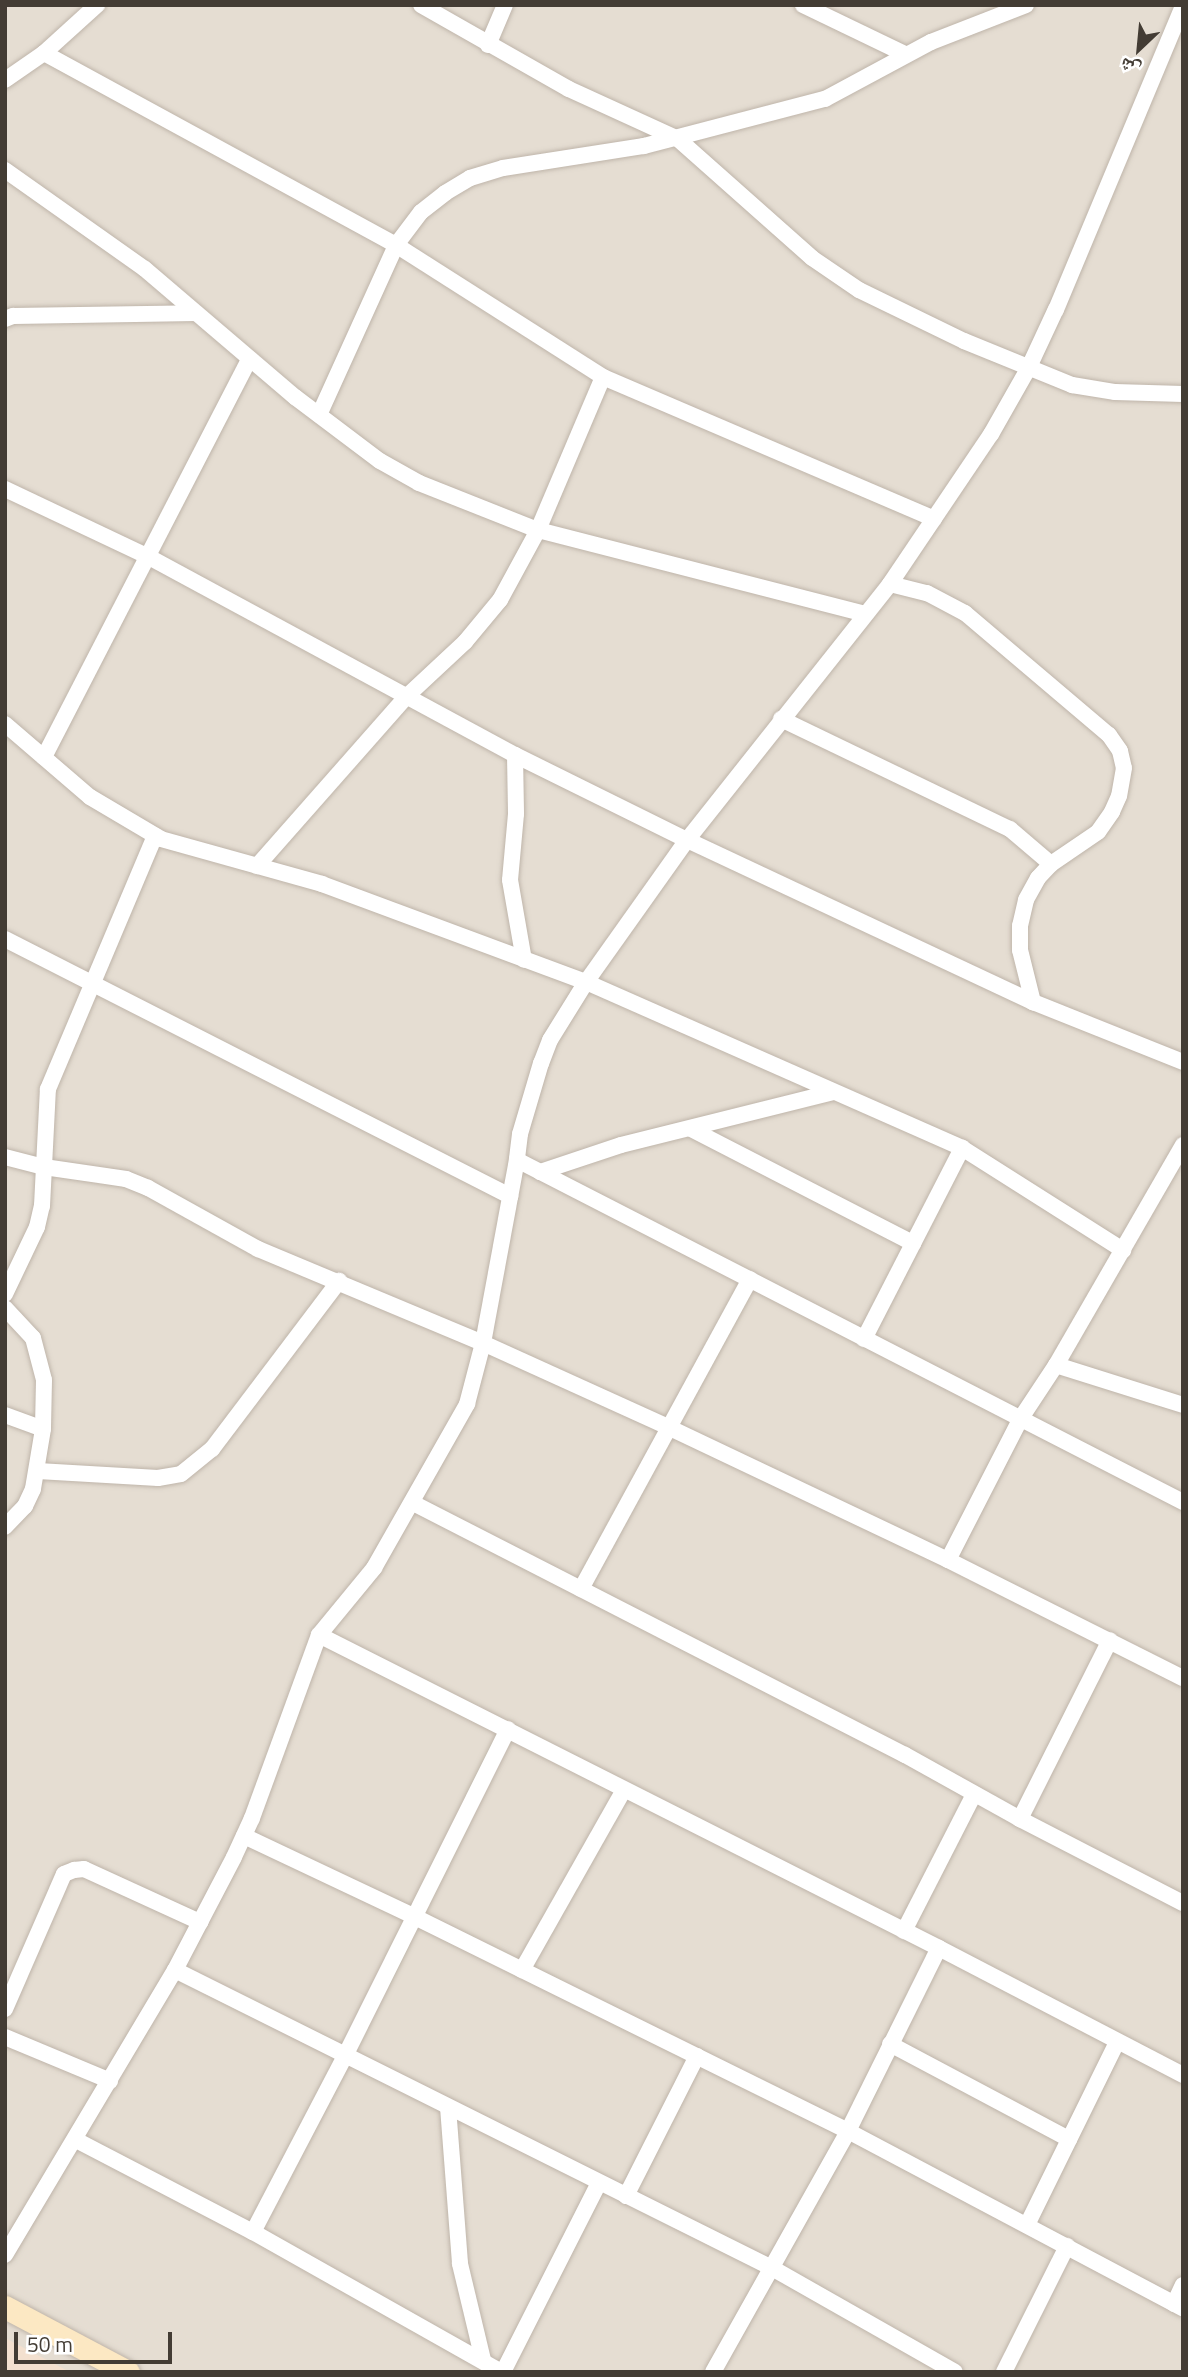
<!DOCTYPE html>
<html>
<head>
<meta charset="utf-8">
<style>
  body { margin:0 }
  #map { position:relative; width:1188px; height:2377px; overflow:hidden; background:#f1ece4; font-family:"Titillium Web","Noto Naskh Arabic",sans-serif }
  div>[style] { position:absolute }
  .residential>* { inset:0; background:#e5ddd2; transform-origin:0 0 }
  .commercial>* { inset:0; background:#f3e0cf }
  .roads { filter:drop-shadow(0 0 2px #bfb5aa) drop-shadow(0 0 2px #bfb5aa) }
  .minor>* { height:16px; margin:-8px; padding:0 8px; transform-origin:8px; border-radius:8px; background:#fff }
  .secondary>* { height:23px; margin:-11.5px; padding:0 11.5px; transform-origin:11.5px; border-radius:11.5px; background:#fce8c3 }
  span { translate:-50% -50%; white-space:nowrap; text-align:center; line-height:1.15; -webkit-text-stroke:5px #fff; paint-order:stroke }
  .frame { position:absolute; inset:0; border:7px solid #433c34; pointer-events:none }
  .north { position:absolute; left:1104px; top:14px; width:70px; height:70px; -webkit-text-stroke:5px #fff; paint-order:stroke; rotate:206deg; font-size:19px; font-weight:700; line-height:28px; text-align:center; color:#433c34 }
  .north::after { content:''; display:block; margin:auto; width:24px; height:32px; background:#433c34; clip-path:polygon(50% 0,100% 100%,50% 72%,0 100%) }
  .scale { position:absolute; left:14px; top:2332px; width:158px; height:32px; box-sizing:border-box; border:4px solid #433c34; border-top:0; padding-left:9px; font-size:21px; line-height:24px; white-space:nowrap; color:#433c34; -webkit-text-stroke:5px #fff; paint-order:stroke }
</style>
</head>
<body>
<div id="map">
  <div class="residential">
    <div style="left:5px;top:5px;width:1178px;height:2367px"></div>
  </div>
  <div class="commercial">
    <div style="clip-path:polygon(5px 2338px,70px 2372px,5px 2372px)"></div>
  </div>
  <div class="roads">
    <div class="minor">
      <div style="left:421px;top:5px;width:170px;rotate:29.6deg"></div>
      <div style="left:569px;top:89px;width:120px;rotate:24.6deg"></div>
      <div style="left:678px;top:139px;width:179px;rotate:41.6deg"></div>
      <div style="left:812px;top:258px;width:57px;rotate:34.2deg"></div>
      <div style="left:859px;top:290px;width:117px;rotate:25.9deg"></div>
      <div style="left:964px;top:341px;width:117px;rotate:22.2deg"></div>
      <div style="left:1072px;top:385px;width:44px;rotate:9.2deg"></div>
      <div style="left:1115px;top:392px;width:68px;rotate:1.7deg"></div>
      <div style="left:803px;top:5px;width:113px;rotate:25.7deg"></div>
      <div style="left:1183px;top:6px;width:329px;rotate:112.7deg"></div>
      <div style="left:1056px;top:309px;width:66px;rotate:115deg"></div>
      <div style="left:1028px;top:369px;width:75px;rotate:119.6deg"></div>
      <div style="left:991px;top:434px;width:181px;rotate:124deg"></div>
      <div style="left:890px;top:584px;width:327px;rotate:128.4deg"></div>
      <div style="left:687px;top:840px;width:174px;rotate:125.4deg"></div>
      <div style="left:586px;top:982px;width:68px;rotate:121.8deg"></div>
      <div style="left:550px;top:1040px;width:25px;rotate:111deg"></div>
      <div style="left:541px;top:1063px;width:74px;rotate:106.5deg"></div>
      <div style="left:520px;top:1134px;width:26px;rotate:97deg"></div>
      <div style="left:517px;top:1160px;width:749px;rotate:27.18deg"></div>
      <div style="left:488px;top:45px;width:43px;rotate:-67deg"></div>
      <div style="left:44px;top:53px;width:401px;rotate:28.6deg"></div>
      <div style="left:396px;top:245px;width:246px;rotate:32.5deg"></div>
      <div style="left:603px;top:377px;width:360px;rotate:23.2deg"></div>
      <div style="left:5px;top:80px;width:47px;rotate:-34.7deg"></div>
      <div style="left:44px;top:53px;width:72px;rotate:-42.2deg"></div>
      <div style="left:5px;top:170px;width:171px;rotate:35.3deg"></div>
      <div style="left:145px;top:269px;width:197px;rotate:40.5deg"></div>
      <div style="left:295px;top:397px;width:106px;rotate:37deg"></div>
      <div style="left:380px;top:461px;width:45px;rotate:29.4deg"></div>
      <div style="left:419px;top:483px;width:128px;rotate:21.6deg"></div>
      <div style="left:538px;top:530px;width:338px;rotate:14.4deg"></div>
      <div style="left:5px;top:319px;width:9px;rotate:-21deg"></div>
      <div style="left:13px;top:316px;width:183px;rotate:-0.9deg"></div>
      <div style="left:319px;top:415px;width:187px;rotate:-65.6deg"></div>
      <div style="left:396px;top:245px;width:41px;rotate:-52.9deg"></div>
      <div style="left:421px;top:212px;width:31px;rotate:-38deg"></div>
      <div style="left:445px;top:193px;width:29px;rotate:-31deg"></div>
      <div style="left:470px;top:178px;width:34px;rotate:-17deg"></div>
      <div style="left:503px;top:168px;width:143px;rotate:-8.9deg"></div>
      <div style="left:644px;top:146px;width:187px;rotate:-14.6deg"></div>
      <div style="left:825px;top:99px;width:120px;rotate:-28.3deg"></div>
      <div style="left:931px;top:42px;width:102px;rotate:-21.3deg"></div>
      <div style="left:5px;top:489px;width:159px;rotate:25.3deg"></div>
      <div style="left:149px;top:557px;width:416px;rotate:28.4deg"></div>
      <div style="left:515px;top:755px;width:192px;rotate:26.3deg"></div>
      <div style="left:687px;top:840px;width:382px;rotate:25.1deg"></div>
      <div style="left:1033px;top:1002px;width:162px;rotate:21.8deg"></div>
      <div style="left:890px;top:584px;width:38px;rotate:14deg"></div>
      <div style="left:927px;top:593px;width:43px;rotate:27.8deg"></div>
      <div style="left:965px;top:613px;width:189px;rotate:40.3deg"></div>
      <div style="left:1109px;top:735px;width:19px;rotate:55deg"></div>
      <div style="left:1120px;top:751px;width:17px;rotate:77deg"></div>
      <div style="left:1124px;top:768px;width:28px;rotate:100deg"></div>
      <div style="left:1119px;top:796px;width:17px;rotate:114deg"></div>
      <div style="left:1112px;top:812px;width:24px;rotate:125deg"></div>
      <div style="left:1098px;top:832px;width:57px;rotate:145.8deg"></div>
      <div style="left:1051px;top:864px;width:19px;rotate:133deg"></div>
      <div style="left:1038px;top:878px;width:25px;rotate:119deg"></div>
      <div style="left:1026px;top:900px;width:27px;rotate:103deg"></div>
      <div style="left:1020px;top:926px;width:24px;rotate:90deg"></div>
      <div style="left:1020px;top:950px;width:54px;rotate:76deg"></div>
      <div style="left:781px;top:719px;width:254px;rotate:25.7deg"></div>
      <div style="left:1010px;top:829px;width:54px;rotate:40.5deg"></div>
      <div style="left:5px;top:724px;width:112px;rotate:40.7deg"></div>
      <div style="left:90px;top:797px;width:82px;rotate:30.6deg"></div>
      <div style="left:161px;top:839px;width:167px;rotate:15.6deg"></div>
      <div style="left:322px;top:884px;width:282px;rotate:20.4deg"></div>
      <div style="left:586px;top:982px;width:411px;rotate:23.8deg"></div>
      <div style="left:962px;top:1148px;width:191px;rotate:32.4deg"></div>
      <div style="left:515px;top:755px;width:59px;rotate:89deg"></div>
      <div style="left:516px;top:814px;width:66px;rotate:95.2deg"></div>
      <div style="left:510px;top:880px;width:81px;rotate:80.1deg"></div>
      <div style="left:44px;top:757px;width:448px;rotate:-62.7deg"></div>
      <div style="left:257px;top:866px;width:225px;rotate:-48.6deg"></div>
      <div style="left:406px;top:697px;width:81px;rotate:-43deg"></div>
      <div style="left:465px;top:642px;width:55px;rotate:-50.2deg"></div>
      <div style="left:500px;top:600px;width:80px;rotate:-61.5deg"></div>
      <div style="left:538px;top:530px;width:166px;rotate:-67deg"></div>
      <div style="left:5px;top:939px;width:567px;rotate:26.97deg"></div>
      <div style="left:691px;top:1129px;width:250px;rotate:27.2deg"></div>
      <div style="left:5px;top:1157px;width:40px;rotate:14.4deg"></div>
      <div style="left:44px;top:1167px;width:83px;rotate:8.3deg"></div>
      <div style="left:126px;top:1179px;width:24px;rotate:22deg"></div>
      <div style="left:148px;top:1188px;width:126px;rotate:29deg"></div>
      <div style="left:258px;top:1249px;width:244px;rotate:22.7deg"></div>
      <div style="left:483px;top:1343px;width:205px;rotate:24.4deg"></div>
      <div style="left:670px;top:1428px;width:308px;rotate:25.4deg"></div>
      <div style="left:948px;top:1560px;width:263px;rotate:26.7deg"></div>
      <div style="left:540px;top:1172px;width:85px;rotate:-18.4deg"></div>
      <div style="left:621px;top:1145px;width:219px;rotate:-14deg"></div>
      <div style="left:5px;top:1294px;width:74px;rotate:-64.5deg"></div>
      <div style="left:37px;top:1227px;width:22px;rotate:-77deg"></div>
      <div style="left:42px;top:1206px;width:117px;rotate:-87.1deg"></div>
      <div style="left:48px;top:1089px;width:275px;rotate:-67.1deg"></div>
      <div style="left:5px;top:1308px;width:41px;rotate:47deg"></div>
      <div style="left:33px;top:1338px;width:43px;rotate:75.3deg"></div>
      <div style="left:44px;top:1380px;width:49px;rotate:91.2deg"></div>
      <div style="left:43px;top:1429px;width:61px;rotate:99.5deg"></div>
      <div style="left:33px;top:1489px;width:19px;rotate:115deg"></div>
      <div style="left:25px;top:1506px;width:29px;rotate:134deg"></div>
      <div style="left:864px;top:1339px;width:215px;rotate:-62.8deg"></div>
      <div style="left:1056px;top:1365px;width:133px;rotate:17.5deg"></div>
      <div style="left:5px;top:1415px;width:40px;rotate:20.2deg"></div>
      <div style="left:38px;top:1471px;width:120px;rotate:3.3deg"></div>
      <div style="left:158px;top:1478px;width:23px;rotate:-10deg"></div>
      <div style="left:181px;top:1474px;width:40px;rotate:-39deg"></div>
      <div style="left:212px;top:1449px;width:211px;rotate:-52.9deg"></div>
      <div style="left:413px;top:1503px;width:553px;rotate:27.12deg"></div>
      <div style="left:905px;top:1755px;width:132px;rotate:29.1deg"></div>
      <div style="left:1020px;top:1819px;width:183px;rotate:27.3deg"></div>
      <div style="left:948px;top:1560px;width:160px;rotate:-62.8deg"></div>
      <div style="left:1021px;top:1418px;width:64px;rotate:-56.6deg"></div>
      <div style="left:1056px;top:1365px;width:254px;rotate:-60deg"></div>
      <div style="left:581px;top:1589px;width:353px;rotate:-61.4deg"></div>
      <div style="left:319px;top:1635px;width:695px;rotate:26.79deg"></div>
      <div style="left:939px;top:1948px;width:275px;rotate:27.5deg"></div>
      <div style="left:1020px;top:1819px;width:200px;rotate:-63.3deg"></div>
      <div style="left:244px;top:1836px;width:189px;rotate:25.3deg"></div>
      <div style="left:415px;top:1917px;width:483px;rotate:26.3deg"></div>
      <div style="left:848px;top:2131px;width:379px;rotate:27.9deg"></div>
      <div style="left:904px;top:1931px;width:154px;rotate:-62.9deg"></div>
      <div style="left:175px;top:1970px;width:667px;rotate:26.53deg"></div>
      <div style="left:772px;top:2268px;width:210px;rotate:29.6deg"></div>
      <div style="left:522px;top:1970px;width:207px;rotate:-60.5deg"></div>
      <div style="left:5px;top:2009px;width:147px;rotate:-66.4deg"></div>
      <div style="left:64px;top:1874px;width:11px;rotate:-22deg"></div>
      <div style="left:74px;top:1870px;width:10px;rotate:-6deg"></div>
      <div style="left:84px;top:1869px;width:128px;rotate:24.6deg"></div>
      <div style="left:5px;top:2037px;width:114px;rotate:22.7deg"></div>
      <div style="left:890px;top:2044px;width:203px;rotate:28deg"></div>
      <div style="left:448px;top:2107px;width:157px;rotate:85.6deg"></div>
      <div style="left:460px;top:2264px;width:99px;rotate:76.5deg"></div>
      <div style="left:76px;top:2140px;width:199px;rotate:27.5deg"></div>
      <div style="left:253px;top:2232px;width:285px;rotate:29.4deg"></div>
      <div style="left:626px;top:2196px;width:157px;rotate:-63.1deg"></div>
      <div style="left:1027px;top:2225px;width:204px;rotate:-63.8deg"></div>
      <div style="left:253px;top:2232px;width:201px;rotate:-62.4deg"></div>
      <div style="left:346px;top:2054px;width:363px;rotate:-63.5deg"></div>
      <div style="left:5px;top:2255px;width:332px;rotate:-59.2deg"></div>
      <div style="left:175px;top:1970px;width:127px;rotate:-62.4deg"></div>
      <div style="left:234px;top:1857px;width:43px;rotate:-65.2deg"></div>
      <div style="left:252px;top:1818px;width:195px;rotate:-69.9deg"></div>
      <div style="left:319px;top:1635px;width:87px;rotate:-50.6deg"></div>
      <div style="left:374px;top:1568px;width:189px;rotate:-60.4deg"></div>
      <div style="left:467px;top:1404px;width:63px;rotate:-75.3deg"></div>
      <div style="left:483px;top:1343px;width:186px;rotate:-79.5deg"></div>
      <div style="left:1174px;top:2304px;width:21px;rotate:-65deg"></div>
      <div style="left:503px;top:2372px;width:212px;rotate:-63.1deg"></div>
      <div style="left:713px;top:2372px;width:276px;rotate:-60.7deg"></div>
      <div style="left:848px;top:2131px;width:204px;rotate:-63.6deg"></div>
      <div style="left:1004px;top:2372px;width:141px;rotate:-63.4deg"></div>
    </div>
    <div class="secondary">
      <div style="left:5px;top:2307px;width:139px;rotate:27.9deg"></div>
    </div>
  </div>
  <div class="frame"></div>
  <div class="north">ش</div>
  <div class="scale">50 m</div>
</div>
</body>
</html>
